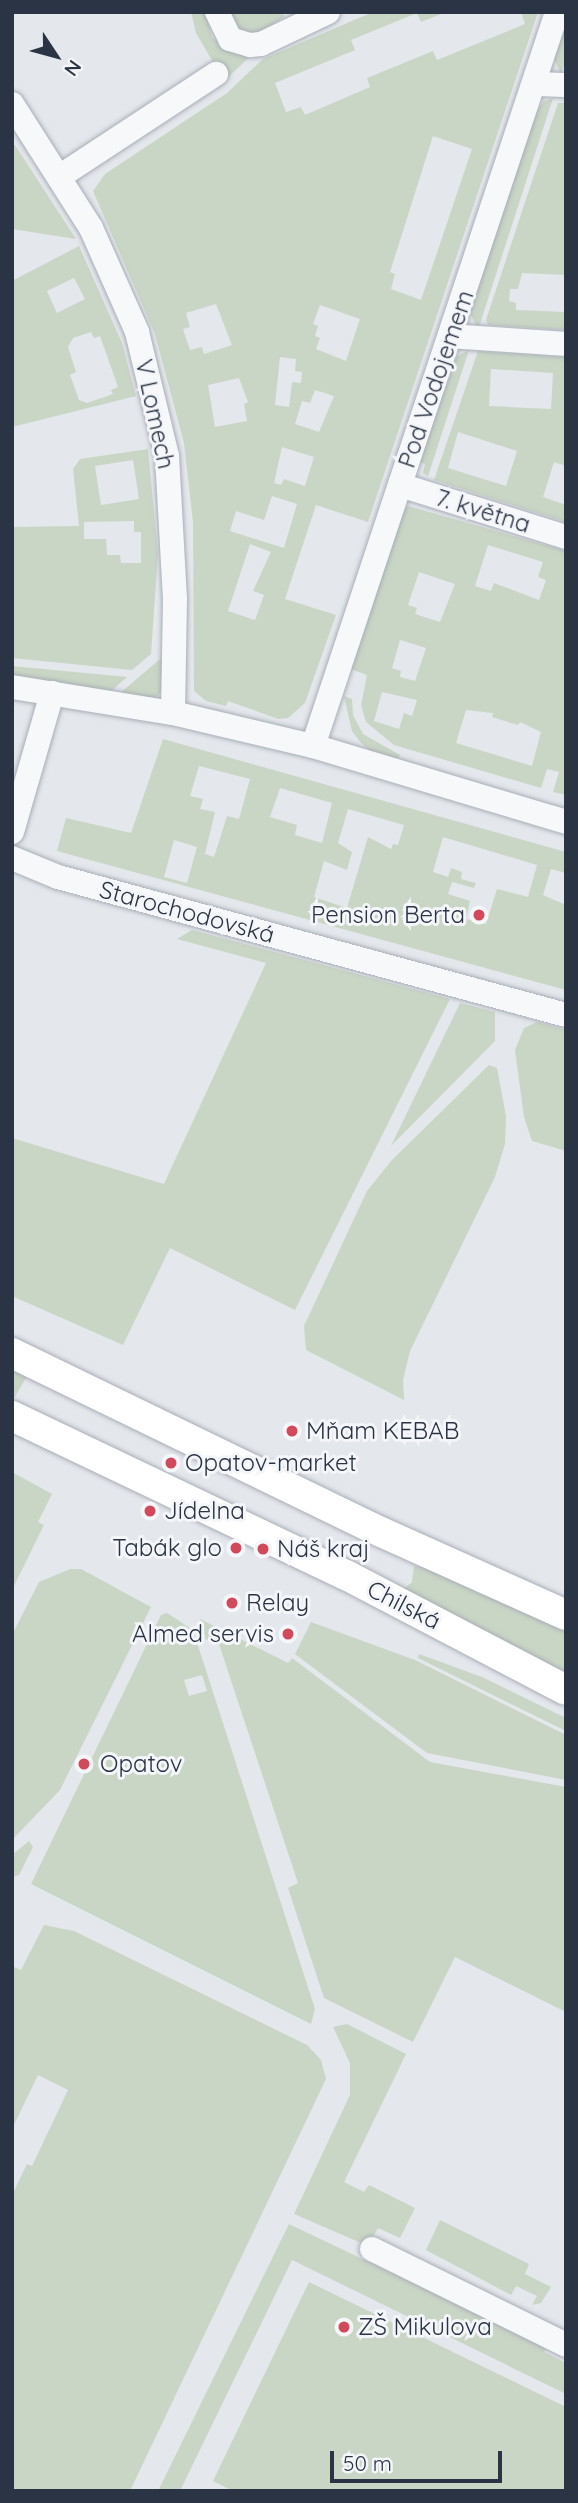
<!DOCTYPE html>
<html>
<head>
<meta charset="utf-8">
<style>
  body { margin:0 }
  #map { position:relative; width:578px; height:2503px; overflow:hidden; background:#e4e7ec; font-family:Quicksand,sans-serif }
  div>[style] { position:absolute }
  .green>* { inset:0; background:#c9d6c5 }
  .roads { filter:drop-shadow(0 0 2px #a9aeb7) drop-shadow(0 0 2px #a9aeb7) }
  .minor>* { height:24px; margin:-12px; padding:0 12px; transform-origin:12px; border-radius:12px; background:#f7f8fa }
  .major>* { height:30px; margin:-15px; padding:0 15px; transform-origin:15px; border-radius:15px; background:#fff }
  .dots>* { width:19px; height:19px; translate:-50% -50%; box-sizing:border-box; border:4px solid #f4f6f9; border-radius:50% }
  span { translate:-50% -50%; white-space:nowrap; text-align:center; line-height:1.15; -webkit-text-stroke:6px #f4f6f9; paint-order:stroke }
  .street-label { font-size:24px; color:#2b3445 }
  .poi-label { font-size:24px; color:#2b3445 }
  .right { translate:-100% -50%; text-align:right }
  .left { translate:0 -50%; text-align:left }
  .frame { position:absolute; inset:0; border:14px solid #2b3445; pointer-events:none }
  .north { position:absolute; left:21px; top:21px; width:70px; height:70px; -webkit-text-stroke:5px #f4f6f9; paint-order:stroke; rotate:126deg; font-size:19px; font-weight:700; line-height:28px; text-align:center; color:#2b3445 }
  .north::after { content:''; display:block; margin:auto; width:24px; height:32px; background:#2b3445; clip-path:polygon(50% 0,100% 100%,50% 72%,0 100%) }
  .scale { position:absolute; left:330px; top:2451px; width:172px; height:32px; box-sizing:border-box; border:4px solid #2b3445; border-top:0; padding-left:9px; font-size:21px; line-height:24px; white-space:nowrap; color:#2b3445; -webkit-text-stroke:5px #f4f6f9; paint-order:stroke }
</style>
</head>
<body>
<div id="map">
  <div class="green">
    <div style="clip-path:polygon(191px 12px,206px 12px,212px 37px,226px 49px,253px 54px,224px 81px,196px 33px)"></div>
    <div style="clip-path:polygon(226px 12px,280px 12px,285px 16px,259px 34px,236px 30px)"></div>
    <div style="clip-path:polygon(evenodd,373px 12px,446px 12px,421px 22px,417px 13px,351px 40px,355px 50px,275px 83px,286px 112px,301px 107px,305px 115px,370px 87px,367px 78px,433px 51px,437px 60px,525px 24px,521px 12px,538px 12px,368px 522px,316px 505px,285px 599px,336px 615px,305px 703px,288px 718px,278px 719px,228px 701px,226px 706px,206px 701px,194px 691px,193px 522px,184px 443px,155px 334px,93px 191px,105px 174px,227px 93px,263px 59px,373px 12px,433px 136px,472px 149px,421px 300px,391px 289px,395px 274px,390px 272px,433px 136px,373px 12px,216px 304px,232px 345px,204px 354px,202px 347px,190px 350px,183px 329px,190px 327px,186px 313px,216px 304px,373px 12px,320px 305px,360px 319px,346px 361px,316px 349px,320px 338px,315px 336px,318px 326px,313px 324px,320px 305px,373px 12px,280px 357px,296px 359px,295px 371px,302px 372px,301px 383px,292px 382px,289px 407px,275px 405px,280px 357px,373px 12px,239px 378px,248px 402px,244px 404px,247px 421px,215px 427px,208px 385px,239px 378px,373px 12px,315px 390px,334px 396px,319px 432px,295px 424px,302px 401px,310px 403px,315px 390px,373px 12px,282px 447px,314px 457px,305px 486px,284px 479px,281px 485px,274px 483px,282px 447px,373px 12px,272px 496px,297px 504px,284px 548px,230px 531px,236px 511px,264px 520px,272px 496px,373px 12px,250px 544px,271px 552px,253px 591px,264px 595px,255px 620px,228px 611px,250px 544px)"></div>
    <div style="clip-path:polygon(566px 25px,566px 59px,561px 74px,554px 59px)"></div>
    <div style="clip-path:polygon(553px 98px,478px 330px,470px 313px,535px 115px,543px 102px)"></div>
    <div style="clip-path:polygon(558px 103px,566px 103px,566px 275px,522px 273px,518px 289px,510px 289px,509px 301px,516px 303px,516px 310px,564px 312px,566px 330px,488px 325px,486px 320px)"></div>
    <div style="clip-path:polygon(12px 144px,15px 145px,76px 239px,12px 229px)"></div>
    <div style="clip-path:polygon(evenodd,79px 246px,122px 343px,136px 396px,12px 427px,12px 281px,79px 246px,74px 278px,85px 299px,57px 313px,47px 291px,74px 278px,79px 246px,91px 332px,94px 338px,100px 336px,118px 387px,111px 390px,113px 394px,87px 403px,79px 400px,70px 375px,76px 372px,68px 347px,73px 338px,91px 332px)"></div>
    <div style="clip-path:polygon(469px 350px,428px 476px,423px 473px,425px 464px,419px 462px,457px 356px)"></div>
    <div style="clip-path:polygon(evenodd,478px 351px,566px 357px,566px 466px,554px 462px,543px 497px,566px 505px,566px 522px,434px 480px,478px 351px,491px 369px,553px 373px,551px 409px,489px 406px,491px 369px,478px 351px,458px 432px,517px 451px,506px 486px,448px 468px,458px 432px)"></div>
    <div style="clip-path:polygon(evenodd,148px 449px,158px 554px,151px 654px,132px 670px,12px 658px,12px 527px,79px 526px,73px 469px,80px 459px,148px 449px,133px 460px,139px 499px,101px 505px,95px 466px,133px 460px,148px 449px,134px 521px,134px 532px,141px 532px,141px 563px,121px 563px,120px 555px,107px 555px,106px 539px,84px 539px,84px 522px,134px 521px)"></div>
    <div style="clip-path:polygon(evenodd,408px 506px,566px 551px,566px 795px,553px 792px,559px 772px,547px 769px,541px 788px,394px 745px,366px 722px,361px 705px,367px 675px,351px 669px,402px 512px,408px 506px,488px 545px,543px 562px,538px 577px,546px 580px,539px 600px,494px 583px,491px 591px,475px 586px,488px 545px,408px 506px,419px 572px,455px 584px,440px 622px,415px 614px,417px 608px,408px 605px,419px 572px,408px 506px,400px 640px,426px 648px,415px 681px,400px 677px,401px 671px,392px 668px,400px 640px,408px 506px,382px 692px,417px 700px,412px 716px,404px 713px,399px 729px,374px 721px,382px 692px,408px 506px,466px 710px,493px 713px,492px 717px,518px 725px,520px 722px,541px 732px,532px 766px,456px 743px,466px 710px)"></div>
    <div style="clip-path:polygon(166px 654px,162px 690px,156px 698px,119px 694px)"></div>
    <div style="clip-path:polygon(12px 666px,127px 677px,109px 693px,12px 677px)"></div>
    <div style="clip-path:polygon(344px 696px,352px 699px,353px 715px,363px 734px,400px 755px,397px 762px,375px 755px,361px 743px,352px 731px)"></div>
    <div style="clip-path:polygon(evenodd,163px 739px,566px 852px,566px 873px,551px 869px,543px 895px,566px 905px,566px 990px,57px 851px,66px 818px,131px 833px,163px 739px,199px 766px,250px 779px,239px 819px,227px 816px,214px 857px,205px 854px,215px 812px,200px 809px,203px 799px,190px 796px,199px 766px,163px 739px,280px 788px,332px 803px,322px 843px,295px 835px,297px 825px,270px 817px,280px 788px,163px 739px,348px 809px,404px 825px,398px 845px,393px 844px,391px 849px,368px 837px,347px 908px,314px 897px,324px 861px,347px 870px,352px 852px,338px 843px,348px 809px,163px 739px,443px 837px,537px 865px,528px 897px,497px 889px,486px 924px,466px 919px,470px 901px,448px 894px,452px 882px,474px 888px,476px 883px,461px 879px,462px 872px,451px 868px,448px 877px,433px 872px,443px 837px,163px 739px,174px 840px,197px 847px,187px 883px,164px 877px,174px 840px)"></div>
    <div style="clip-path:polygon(192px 930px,450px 999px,295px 1310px,170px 1248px,123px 1345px,12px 1296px,12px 1138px,164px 1184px,266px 963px,177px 939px)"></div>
    <div style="clip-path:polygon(460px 1003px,495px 1012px,495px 1041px,391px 1146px)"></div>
    <div style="clip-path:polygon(537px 1022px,566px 1030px,566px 1151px,532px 1141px,524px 1117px,515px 1050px,524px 1028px)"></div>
    <div style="clip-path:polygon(489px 1065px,497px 1068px,506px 1116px,505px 1144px,495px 1177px,410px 1351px,403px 1380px,404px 1400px,306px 1350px,304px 1326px,367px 1191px,392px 1160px)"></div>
    <div style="clip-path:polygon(12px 1360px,31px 1369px,12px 1402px)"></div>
    <div style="clip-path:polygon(12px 1472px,52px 1494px,38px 1522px,44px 1525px,12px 1590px)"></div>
    <div style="clip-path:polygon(414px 1566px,438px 1569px,566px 1629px,566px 1676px,404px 1589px,412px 1582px)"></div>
    <div style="clip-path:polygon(70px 1569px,81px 1569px,151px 1607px,60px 1790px,12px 1840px,12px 1635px,39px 1582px)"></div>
    <div style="clip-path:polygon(evenodd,167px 1613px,193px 1630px,315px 2009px,311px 2024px,31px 1884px,161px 1615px,167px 1613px,202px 1675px,207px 1691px,189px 1696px,184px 1680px,202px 1675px)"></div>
    <div style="clip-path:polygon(200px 1619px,288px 1663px,292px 1658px,430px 1762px,566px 1787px,566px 2012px,455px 1957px,413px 2042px,324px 1998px,288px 1888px,298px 1883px,217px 1638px,206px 1640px)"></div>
    <div style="clip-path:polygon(311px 1622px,415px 1660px,566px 1735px,566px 1780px,427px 1753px,295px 1654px)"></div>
    <div style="clip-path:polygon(419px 1654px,482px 1677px,566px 1718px,566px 1731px,418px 1658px)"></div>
    <div style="clip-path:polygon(29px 1841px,33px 1847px,19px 1875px,12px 1877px,12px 1855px)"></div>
    <div style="clip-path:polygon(44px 1925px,74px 1931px,307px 2045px,321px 2060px,326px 2079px,130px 2491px,12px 2491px,12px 2195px,27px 2164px,32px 2166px,68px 2090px,38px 2075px,12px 2129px,12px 1966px,21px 1970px)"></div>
    <div style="clip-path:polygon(347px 2024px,406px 2054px,344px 2182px,364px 2192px,369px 2185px,415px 2208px,400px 2238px,378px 2228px,368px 2246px,294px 2214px,350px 2095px,350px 2063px,333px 2027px)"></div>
    <div style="clip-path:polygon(440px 2220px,529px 2264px,525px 2274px,551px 2287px,541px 2303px,532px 2305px,537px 2296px,516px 2286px,511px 2295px,426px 2250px)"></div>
    <div style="clip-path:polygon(289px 2224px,547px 2347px,544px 2352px,566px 2363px,566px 2394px,292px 2260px,180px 2491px,158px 2491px)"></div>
    <div style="clip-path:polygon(309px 2282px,566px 2407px,566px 2491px,233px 2491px,213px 2481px)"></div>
  </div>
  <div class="roads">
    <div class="minor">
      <div style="left:217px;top:12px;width:30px;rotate:64deg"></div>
      <div style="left:230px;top:39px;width:21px;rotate:17deg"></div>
      <div style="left:250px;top:45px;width:11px;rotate:-5deg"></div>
      <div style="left:261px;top:44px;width:74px;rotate:-25.5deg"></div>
      <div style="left:535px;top:84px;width:31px;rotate:2deg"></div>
      <div style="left:12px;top:104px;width:147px;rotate:57.5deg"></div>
      <div style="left:91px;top:228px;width:114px;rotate:66.1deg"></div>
      <div style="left:137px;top:332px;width:128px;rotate:76.4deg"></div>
      <div style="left:167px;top:456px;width:143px;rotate:86.8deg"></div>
      <div style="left:175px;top:599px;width:114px;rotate:91deg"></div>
      <div style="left:59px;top:177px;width:188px;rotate:-33.3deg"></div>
      <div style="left:450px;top:336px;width:116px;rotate:3.9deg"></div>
      <div style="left:400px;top:485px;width:174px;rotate:17.4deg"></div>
      <div style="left:12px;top:687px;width:163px;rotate:9.2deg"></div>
      <div style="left:173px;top:713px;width:144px;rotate:13.3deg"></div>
      <div style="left:313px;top:746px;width:264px;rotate:16.7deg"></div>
      <div style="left:313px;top:746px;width:773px;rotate:-71.61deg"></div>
      <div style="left:12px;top:832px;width:145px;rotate:-73.9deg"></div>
      <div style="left:12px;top:858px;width:50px;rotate:22.4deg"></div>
      <div style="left:58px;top:877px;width:526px;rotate:15.2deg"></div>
      <div style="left:372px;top:2249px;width:216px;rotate:26.3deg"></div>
    </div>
    <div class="major">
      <div style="left:12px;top:1353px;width:398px;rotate:25.9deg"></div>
      <div style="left:370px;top:1527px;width:215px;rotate:24.2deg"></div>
      <div style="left:12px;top:1416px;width:370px;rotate:25.5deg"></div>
      <div style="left:346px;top:1575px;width:248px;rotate:27.6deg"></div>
    </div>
  </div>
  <div class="dots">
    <div style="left:479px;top:915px;background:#d1495b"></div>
    <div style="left:292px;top:1431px;background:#d1495b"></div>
    <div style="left:171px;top:1463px;background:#d1495b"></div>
    <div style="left:150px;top:1511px;background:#d1495b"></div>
    <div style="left:236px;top:1548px;background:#d1495b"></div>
    <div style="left:263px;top:1549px;background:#d1495b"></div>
    <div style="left:232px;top:1603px;background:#d1495b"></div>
    <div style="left:288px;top:1634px;background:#d1495b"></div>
    <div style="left:84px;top:1764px;background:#d1495b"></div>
    <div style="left:344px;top:2327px;background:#d1495b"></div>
  </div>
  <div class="street-label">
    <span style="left:436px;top:379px;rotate:-71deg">Pod Vodojemem</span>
    <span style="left:155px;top:414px;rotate:78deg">V Lomech</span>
    <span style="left:483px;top:511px;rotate:17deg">7. května</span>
    <span style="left:187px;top:912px;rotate:15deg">Starochodovská</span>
    <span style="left:404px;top:1605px;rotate:27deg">Chilská</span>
  </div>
  <div class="poi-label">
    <span class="right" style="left:465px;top:915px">Pension Berta</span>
    <span class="left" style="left:306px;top:1431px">Mňam KEBAB</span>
    <span class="left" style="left:185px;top:1463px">Opatov-market</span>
    <span class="left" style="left:164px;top:1511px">Jídelna</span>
    <span class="right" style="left:222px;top:1548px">Tabák glo</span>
    <span class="left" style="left:277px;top:1549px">Náš kraj</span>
    <span class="left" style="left:246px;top:1603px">Relay</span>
    <span class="right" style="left:274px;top:1634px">Almed servis</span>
    <span class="left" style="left:100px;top:1764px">Opatov</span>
    <span class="left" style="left:358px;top:2327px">ZŠ Mikulova</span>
  </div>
  <div class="frame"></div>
  <div class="north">N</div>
  <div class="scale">50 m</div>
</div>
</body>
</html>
